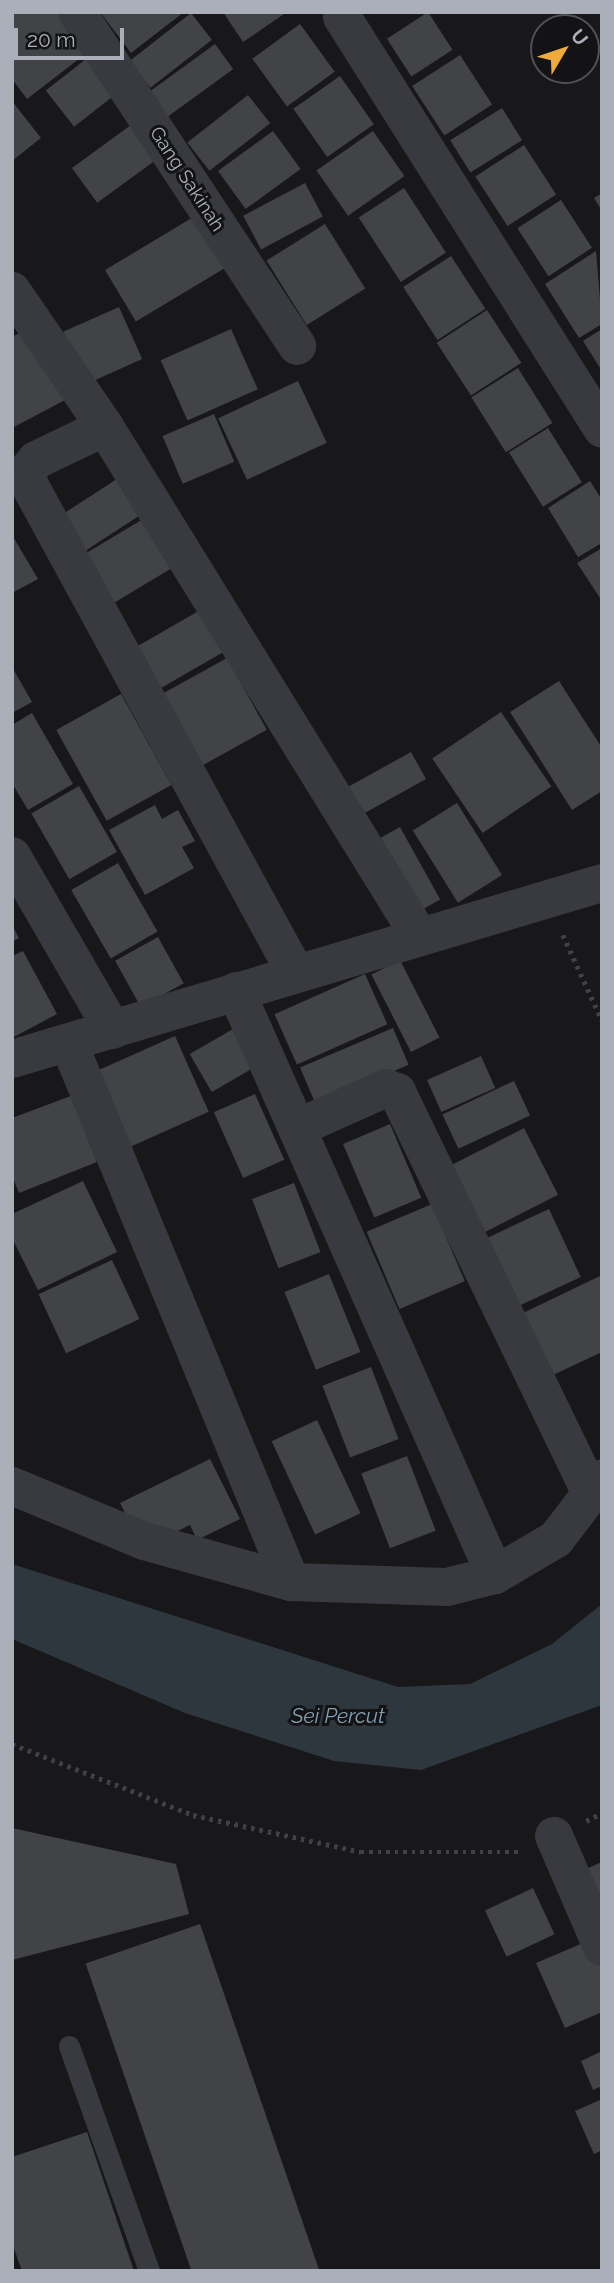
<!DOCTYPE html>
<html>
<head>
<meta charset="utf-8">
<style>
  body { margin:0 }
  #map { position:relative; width:614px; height:2283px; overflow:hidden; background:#18181a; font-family:Raleway,sans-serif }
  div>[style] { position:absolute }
  .water>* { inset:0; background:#2e373e }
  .building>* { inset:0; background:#424347; transform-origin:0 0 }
  .path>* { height:4.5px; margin-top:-2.25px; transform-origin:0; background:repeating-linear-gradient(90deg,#3f4146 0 3.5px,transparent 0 8.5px) }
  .lane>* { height:21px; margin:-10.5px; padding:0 10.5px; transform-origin:10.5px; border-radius:10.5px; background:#393a3f }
  .street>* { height:38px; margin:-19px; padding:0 19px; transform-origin:19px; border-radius:19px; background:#393a3f }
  span { translate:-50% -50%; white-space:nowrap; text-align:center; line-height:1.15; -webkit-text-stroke:6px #131315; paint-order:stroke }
  .street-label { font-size:19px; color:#aaafb9 }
  .water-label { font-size:21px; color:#829eb3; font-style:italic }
  .frame { position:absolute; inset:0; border:14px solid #aaafb9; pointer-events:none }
  .north { position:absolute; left:530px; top:14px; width:70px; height:70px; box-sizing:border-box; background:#131315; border:2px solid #4f5157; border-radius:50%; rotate:51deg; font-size:19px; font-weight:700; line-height:28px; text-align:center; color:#aaafb9 }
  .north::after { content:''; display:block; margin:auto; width:24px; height:32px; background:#eeab3b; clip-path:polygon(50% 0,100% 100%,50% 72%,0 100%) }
  .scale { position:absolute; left:14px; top:28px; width:110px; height:32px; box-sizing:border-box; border:4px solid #aaafb9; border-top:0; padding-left:9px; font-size:21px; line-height:24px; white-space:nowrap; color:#aaafb9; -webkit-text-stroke:5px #131315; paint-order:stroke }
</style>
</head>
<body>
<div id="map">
  <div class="water">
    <div style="clip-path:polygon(12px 1564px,398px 1687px,470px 1684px,552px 1644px,602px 1604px,602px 1705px,421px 1770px,334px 1761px,185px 1713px,12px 1639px)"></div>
  </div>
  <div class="building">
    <div style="clip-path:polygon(12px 12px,57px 12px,88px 52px,27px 99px,12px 79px)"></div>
    <div style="clip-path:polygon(100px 12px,184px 12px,131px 53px)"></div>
    <div style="clip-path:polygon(223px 12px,287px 12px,243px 42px)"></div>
    <div style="left:428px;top:12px;width:45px;height:49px;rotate:57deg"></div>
    <div style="left:191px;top:13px;width:34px;height:78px;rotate:52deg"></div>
    <div style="left:300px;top:24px;width:59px;height:59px;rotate:54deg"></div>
    <div style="left:215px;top:44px;width:31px;height:82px;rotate:54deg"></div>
    <div style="left:460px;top:55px;width:59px;height:57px;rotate:57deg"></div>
    <div style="left:86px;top:59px;width:46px;height:51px;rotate:52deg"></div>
    <div style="left:340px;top:76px;width:59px;height:57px;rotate:55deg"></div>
    <div style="left:248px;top:95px;width:36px;height:77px;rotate:52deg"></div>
    <div style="clip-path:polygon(12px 101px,41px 138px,12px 161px)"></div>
    <div style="left:502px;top:108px;width:38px;height:61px;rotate:58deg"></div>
    <div style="left:131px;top:125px;width:43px;height:73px;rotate:54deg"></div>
    <div style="left:273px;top:131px;width:47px;height:68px;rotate:54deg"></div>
    <div style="left:373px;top:131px;width:55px;height:69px;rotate:55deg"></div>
    <div style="left:524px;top:145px;width:59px;height:58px;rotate:57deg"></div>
    <div style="left:305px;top:183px;width:38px;height:70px;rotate:62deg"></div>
    <div style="left:404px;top:188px;width:77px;height:54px;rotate:57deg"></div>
    <div style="clip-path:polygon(602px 193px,602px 211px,594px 198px)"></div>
    <div style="left:561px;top:200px;width:57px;height:52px;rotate:57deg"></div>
    <div style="left:195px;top:216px;width:60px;height:105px;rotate:59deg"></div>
    <div style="left:325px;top:224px;width:76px;height:69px;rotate:58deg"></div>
    <div style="clip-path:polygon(596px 251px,602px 324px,579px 338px,545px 284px)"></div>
    <div style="left:451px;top:256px;width:63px;height:57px;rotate:57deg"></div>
    <div style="left:119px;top:307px;width:57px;height:61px;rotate:66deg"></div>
    <div style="left:487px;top:310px;width:63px;height:60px;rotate:57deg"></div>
    <div style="clip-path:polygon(29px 328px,67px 399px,12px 428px,12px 337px)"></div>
    <div style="left:231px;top:329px;width:66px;height:77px;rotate:66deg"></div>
    <div style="clip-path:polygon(602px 329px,602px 371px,583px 341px)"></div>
    <div style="left:518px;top:368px;width:65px;height:55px;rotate:58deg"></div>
    <div style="left:298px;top:381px;width:68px;height:88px;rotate:65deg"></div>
    <div style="left:214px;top:414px;width:52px;height:56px;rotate:67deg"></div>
    <div style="left:548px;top:428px;width:64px;height:46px;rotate:58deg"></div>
    <div style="left:120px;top:477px;width:43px;height:70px;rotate:57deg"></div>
    <div style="clip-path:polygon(590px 481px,602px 500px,602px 543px,578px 557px,548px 508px)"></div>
    <div style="left:148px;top:516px;width:57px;height:79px;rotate:59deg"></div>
    <div style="clip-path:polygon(12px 535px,38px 579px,12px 593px)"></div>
    <div style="clip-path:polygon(602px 548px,602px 601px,577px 563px)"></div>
    <div style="left:202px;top:609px;width:48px;height:81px;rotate:60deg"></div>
    <div style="left:227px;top:658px;width:82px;height:77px;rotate:61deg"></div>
    <div style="clip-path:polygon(12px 667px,32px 702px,12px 713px)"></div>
    <div style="clip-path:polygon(559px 681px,602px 748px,602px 791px,572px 810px,510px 712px)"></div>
    <div style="left:121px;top:694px;width:104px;height:74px;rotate:61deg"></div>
    <div style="left:501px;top:712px;width:90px;height:83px;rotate:56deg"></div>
    <div style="clip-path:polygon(32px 713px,73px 784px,28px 810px,12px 783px,12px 725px)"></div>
    <div style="left:411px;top:752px;width:31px;height:83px;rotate:61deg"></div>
    <div style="left:79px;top:786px;width:76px;height:55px;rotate:60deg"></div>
    <div style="left:457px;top:803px;width:85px;height:52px;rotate:58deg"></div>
    <div style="clip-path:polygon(155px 805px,162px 819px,178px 810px,195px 841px,182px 847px,194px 868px,145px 895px,109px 830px)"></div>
    <div style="left:400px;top:827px;width:83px;height:31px;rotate:61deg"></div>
    <div style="left:118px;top:863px;width:79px;height:54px;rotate:60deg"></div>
    <div style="clip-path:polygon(12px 925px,19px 938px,12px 942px)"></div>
    <div style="left:158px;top:937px;width:53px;height:49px;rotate:61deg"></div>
    <div style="clip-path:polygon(23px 951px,57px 1014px,12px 1038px,12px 956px)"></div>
    <div style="left:400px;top:960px;width:87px;height:32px;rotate:63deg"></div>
    <div style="left:365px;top:974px;width:55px;height:99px;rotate:66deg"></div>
    <div style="left:393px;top:1028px;width:40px;height:101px;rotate:67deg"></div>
    <div style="left:233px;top:1029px;width:44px;height:50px;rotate:60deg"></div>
    <div style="left:175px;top:1036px;width:83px;height:92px;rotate:66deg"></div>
    <div style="left:481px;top:1056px;width:35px;height:59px;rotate:66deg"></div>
    <div style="left:514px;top:1081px;width:38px;height:79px;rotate:65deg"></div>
    <div style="left:255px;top:1094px;width:72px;height:45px;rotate:66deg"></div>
    <div style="clip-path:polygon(71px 1096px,97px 1162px,19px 1193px,12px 1176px,12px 1118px)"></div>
    <div style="left:390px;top:1124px;width:80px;height:51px;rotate:67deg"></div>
    <div style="left:524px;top:1128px;width:75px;height:84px;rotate:63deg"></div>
    <div style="clip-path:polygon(83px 1181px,117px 1252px,38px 1290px,12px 1238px,12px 1214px)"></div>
    <div style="left:294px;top:1183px;width:74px;height:45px;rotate:69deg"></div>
    <div style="left:432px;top:1204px;width:84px;height:71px;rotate:67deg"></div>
    <div style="left:549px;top:1209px;width:75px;height:75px;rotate:65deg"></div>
    <div style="left:112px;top:1260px;width:65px;height:81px;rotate:65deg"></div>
    <div style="left:329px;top:1274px;width:84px;height:48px;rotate:68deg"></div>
    <div style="clip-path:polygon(602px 1275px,602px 1352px,551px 1376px,521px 1314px)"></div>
    <div style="left:371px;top:1367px;width:77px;height:52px;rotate:69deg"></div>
    <div style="left:317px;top:1420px;width:103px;height:50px;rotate:65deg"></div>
    <div style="left:407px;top:1456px;width:80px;height:49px;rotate:69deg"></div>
    <div style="clip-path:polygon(210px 1459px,240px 1519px,197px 1540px,190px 1525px,153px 1543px,137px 1537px,120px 1503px)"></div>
    <div style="clip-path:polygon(12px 1828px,176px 1864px,189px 1914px,12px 1960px)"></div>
    <div style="clip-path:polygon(602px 1862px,602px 1904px,586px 1869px)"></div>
    <div style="left:533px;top:1888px;width:51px;height:53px;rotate:65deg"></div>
    <div style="left:200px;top:1924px;width:367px;height:121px;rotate:71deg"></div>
    <div style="clip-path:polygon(590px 1940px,602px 1966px,602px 2012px,565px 2028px,536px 1963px)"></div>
    <div style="clip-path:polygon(602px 2051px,602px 2086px,593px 2090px,581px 2061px)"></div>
    <div style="clip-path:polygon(602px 2099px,602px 2150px,594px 2154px,575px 2111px)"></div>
    <div style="clip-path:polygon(87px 2132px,134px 2271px,22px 2271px,12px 2243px,12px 2157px)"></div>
  </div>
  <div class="path">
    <div style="left:563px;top:935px;width:94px;rotate:65.4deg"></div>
    <div style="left:12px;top:1744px;width:194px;rotate:21.4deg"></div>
    <div style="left:193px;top:1815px;width:172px;rotate:12.4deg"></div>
    <div style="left:361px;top:1852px;width:160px"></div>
    <div style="left:586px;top:1821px;width:18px;rotate:-27deg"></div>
  </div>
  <div class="lane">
    <div style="left:69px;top:2046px;width:239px;rotate:70.4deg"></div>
  </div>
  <div class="street">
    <div style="left:77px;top:12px;width:400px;rotate:56.6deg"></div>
    <div style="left:342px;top:17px;width:487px;rotate:57.7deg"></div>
    <div style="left:12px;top:291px;width:165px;rotate:55.6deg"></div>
    <div style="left:105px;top:427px;width:596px;rotate:58.31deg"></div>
    <div style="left:105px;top:427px;width:76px;rotate:154.4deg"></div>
    <div style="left:36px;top:460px;width:14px;rotate:129deg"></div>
    <div style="left:27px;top:471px;width:13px;rotate:81deg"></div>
    <div style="left:29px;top:484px;width:558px;rotate:61.41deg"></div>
    <div style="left:12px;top:856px;width:201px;rotate:59.9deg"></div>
    <div style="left:236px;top:991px;width:639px;rotate:66.08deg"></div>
    <div style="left:69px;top:1044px;width:582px;rotate:67.58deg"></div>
    <div style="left:12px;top:1059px;width:616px;rotate:-16.61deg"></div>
    <div style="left:297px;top:1128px;width:98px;rotate:-24.2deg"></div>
    <div style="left:386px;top:1088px;width:12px;rotate:20deg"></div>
    <div style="left:397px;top:1092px;width:445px;rotate:64.2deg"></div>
    <div style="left:12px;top:1486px;width:143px;rotate:22.6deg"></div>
    <div style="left:144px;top:1541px;width:153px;rotate:15.6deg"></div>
    <div style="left:291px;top:1582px;width:156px;rotate:1.8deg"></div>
    <div style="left:447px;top:1587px;width:49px;rotate:-14deg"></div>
    <div style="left:495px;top:1575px;width:71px;rotate:-30.5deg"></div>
    <div style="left:556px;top:1539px;width:76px;rotate:-52.5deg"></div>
    <div style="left:554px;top:1836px;width:121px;rotate:66.6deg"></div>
  </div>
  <div class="street-label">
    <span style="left:187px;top:179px;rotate:57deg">Gang Sakinah</span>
  </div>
  <div class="water-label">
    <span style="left:338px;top:1716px">Sei Percut</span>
  </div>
  <div class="frame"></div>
  <div class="north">U</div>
  <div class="scale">20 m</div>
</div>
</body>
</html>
